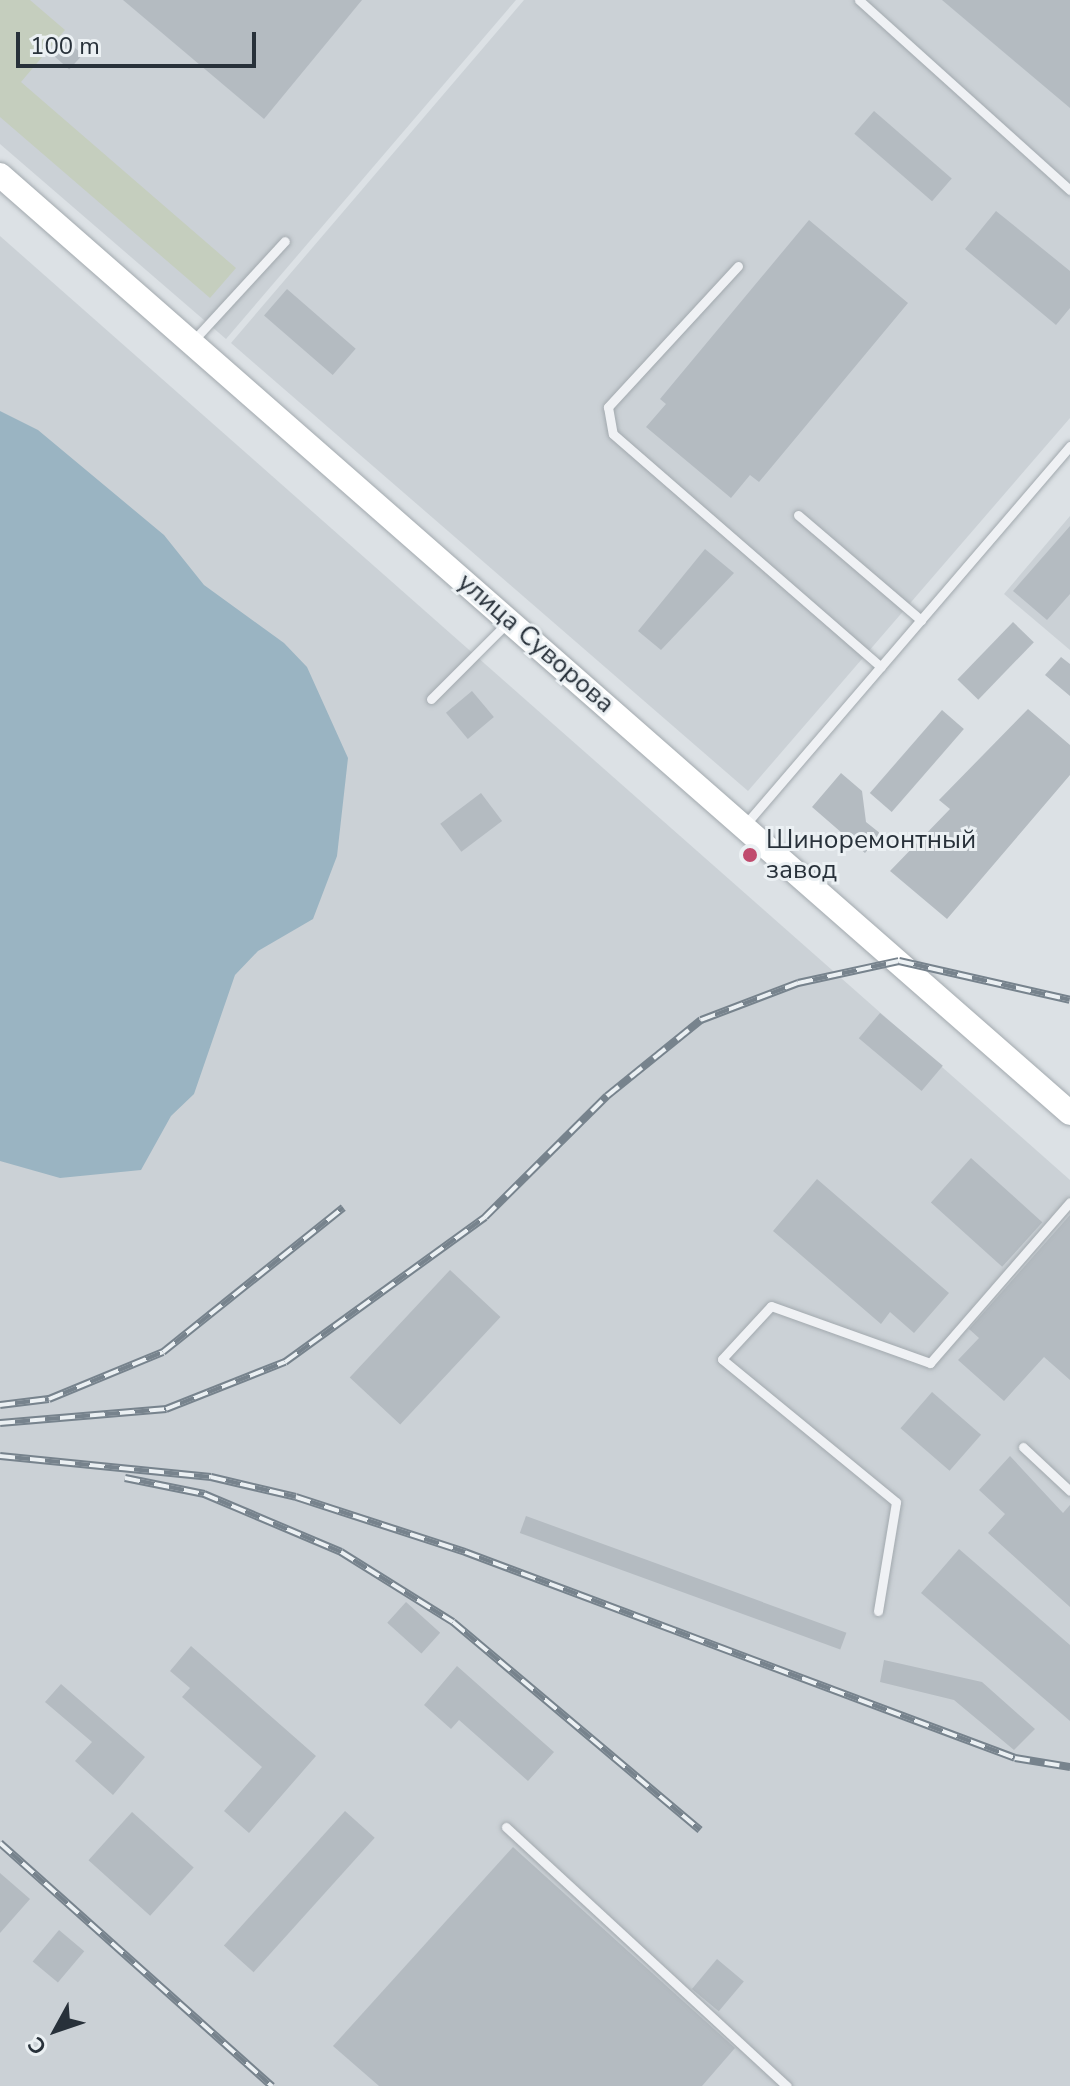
<!DOCTYPE html>
<html>
<head>
<meta charset="utf-8">
<style>
  body { margin:0 }
  #map { position:relative; width:1070px; height:2086px; overflow:hidden; background:#dce1e5; font-family:"Nunito Sans",sans-serif }
  div>[style] { position:absolute }
  .built>* { inset:0; background:#cbd1d6 }
  .green>* { inset:0; background:#c5cebe }
  .water>* { inset:0; background:#9ab4c2 }
  .building>* { inset:0; background:#b4bbc1; transform-origin:0 0 }
  .roads { filter:drop-shadow(0 0 2px #a2a9ae) drop-shadow(0 0 2px #a2a9ae) }
  .lane>* { height:9px; margin:-4.5px; padding:0 4.5px; transform-origin:4.5px; border-radius:4.5px; background:#eff1f4 }
  .secondary>* { height:24px; margin:-12px; padding:0 12px; transform-origin:12px; border-radius:12px; background:#fff }
  .rail>* { height:8px; margin-top:-4px; transform-origin:0; background:repeating-linear-gradient(90deg,#ebf0f3 0 15px,#77838d 0 30px); box-sizing:border-box; border-block:2px solid #77838d }
  .dots>* { width:22px; height:22px; translate:-50% -50%; box-sizing:border-box; border:4px solid #ebf0f3; border-radius:50% }
  span { translate:-50% -50%; white-space:nowrap; text-align:center; line-height:1.15; -webkit-text-stroke:6px #ebf0f3; paint-order:stroke }
  .street-label { font-size:26px; color:#28313a }
  .poi-label { font-size:26px; color:#28313a }
  .left { translate:0 -50%; text-align:left }
  .north { position:absolute; left:16px; top:1990px; width:80px; height:80px; -webkit-text-stroke:6px #ebf0f3; paint-order:stroke; rotate:230deg; font-size:22px; font-weight:700; line-height:32px; text-align:center; color:#28313a }
  .north::after { content:''; display:block; margin:auto; width:28px; height:36px; background:#28313a; clip-path:polygon(50% 0,100% 100%,50% 72%,0 100%) }
  .scale { position:absolute; left:16px; top:32px; width:240px; height:36px; box-sizing:border-box; border:4px solid #28313a; border-top:0; padding-left:10px; font-size:24px; line-height:28px; white-space:nowrap; color:#28313a; -webkit-text-stroke:6px #ebf0f3; paint-order:stroke }
</style>
</head>
<body>
<div id="map">
  <div class="built">
    <div style="clip-path:polygon(0 0,516px 0,226px 339px,0 144px)"></div>
    <div style="clip-path:polygon(524px 0,1070px 0,1070px 418px,748px 791px,231px 343px)"></div>
    <div style="clip-path:polygon(0 236px,1070px 1180px,1070px 2086px,0 2086px)"></div>
    <div style="clip-path:polygon(1070px 516px,1070px 650px,1004px 594px)"></div>
  </div>
  <div class="green">
    <div style="clip-path:polygon(0 0,30px 0,65px 30px,21px 82px,236px 268px,210px 298px,0 117px)"></div>
  </div>
  <div class="water">
    <div style="clip-path:polygon(0 411px,38px 430px,164px 535px,204px 585px,284px 643px,307px 667px,348px 758px,337px 856px,313px 919px,258px 951px,235px 975px,194px 1094px,171px 1116px,141px 1170px,60px 1178px,0 1161px)"></div>
  </div>
  <div class="building">
    <div style="clip-path:polygon(123px 0,362px 0,264px 119px)"></div>
    <div style="clip-path:polygon(942px 0,1070px 0,1070px 108px)"></div>
    <div style="left:64px;top:38px;width:25px;height:20px;rotate:42deg"></div>
    <div style="left:874px;top:111px;width:103px;height:30px;rotate:41deg"></div>
    <div style="clip-path:polygon(996px 211px,1070px 271px,1070px 308px,1056px 325px,965px 249px)"></div>
    <div style="clip-path:polygon(809px 220px,908px 303px,759px 482px,750px 475px,731px 498px,646px 427px,666px 404px,660px 399px)"></div>
    <div style="left:287px;top:289px;width:91px;height:35px;rotate:41deg"></div>
    <div style="clip-path:polygon(1070px 526px,1070px 594px,1047px 620px,1013px 591px)"></div>
    <div style="clip-path:polygon(705px 549px,734px 573px,661px 650px,638px 631px)"></div>
    <div style="left:1013px;top:622px;width:29px;height:80px;rotate:44deg"></div>
    <div style="clip-path:polygon(1061px 657px,1070px 664px,1070px 696px,1045px 675px)"></div>
    <div style="left:472px;top:691px;width:34px;height:34px;rotate:50deg"></div>
    <div style="clip-path:polygon(1028px 709px,1070px 745px,1070px 775px,947px 919px,890px 871px,950px 809px,939px 800px)"></div>
    <div style="left:942px;top:710px;width:29px;height:110px;rotate:41deg"></div>
    <div style="clip-path:polygon(841px 773px,862px 791px,866px 822px,881px 834px,865px 853px,812px 807px)"></div>
    <div style="left:481px;top:793px;width:35px;height:51px;rotate:53deg"></div>
    <div style="left:880px;top:1013px;width:82px;height:33px;rotate:40deg"></div>
    <div style="left:971px;top:1158px;width:96px;height:60px;rotate:42deg"></div>
    <div style="clip-path:polygon(817px 1179px,949px 1293px,914px 1333px,890px 1312px,881px 1324px,773px 1231px)"></div>
    <div style="clip-path:polygon(1070px 1215px,1070px 1380px,1044px 1357px,1004px 1401px,958px 1360px,979px 1338px,969px 1329px)"></div>
    <div style="left:450px;top:1270px;width:69px;height:147px;rotate:43deg"></div>
    <div style="left:932px;top:1392px;width:65px;height:48px;rotate:41deg"></div>
    <div style="clip-path:polygon(1010px 1456px,1063px 1513px,1070px 1505px,1070px 1607px,988px 1533px,1005px 1514px,979px 1490px)"></div>
    <div style="left:526px;top:1516px;width:341px;height:18px;rotate:20deg"></div>
    <div style="clip-path:polygon(959px 1549px,1070px 1645px,1070px 1721px,921px 1593px)"></div>
    <div style="left:406px;top:1602px;width:46px;height:28px;rotate:42deg"></div>
    <div style="clip-path:polygon(191px 1646px,316px 1756px,249px 1833px,224px 1811px,262px 1767px,182px 1697px,190px 1688px,170px 1671px)"></div>
    <div style="clip-path:polygon(884px 1660px,982px 1682px,1035px 1729px,1014px 1750px,954px 1700px,880px 1682px)"></div>
    <div style="clip-path:polygon(457px 1666px,554px 1752px,528px 1781px,459px 1720px,451px 1729px,424px 1705px)"></div>
    <div style="clip-path:polygon(61px 1684px,145px 1757px,113px 1795px,75px 1761px,92px 1742px,45px 1702px)"></div>
    <div style="left:345px;top:1811px;width:40px;height:181px;rotate:42deg"></div>
    <div style="left:132px;top:1812px;width:83px;height:65px;rotate:42deg"></div>
    <div style="clip-path:polygon(513px 1847px,735px 2048px,702px 2086px,379px 2086px,333px 2046px)"></div>
    <div style="clip-path:polygon(0 1873px,30px 1899px,0 1933px)"></div>
    <div style="left:59px;top:1930px;width:33px;height:41px;rotate:40deg"></div>
    <div style="left:717px;top:1959px;width:35px;height:39px;rotate:40deg"></div>
  </div>
  <div class="roads">
    <div class="lane">
      <div style="left:859px;top:0;width:284px;rotate:42deg"></div>
      <div style="left:738px;top:266px;width:192px;rotate:132.7deg"></div>
      <div style="left:608px;top:407px;width:27px;rotate:80deg"></div>
      <div style="left:613px;top:434px;width:355px;rotate:41deg"></div>
      <div style="left:192px;top:342px;width:137px;rotate:-47.4deg"></div>
      <div style="left:798px;top:515px;width:162px;rotate:40.5deg"></div>
      <div style="left:431px;top:699px;width:107px;rotate:-45deg"></div>
      <div style="left:744px;top:826px;width:501px;rotate:-49.37deg"></div>
      <div style="left:1023px;top:1447px;width:64px;rotate:43.1deg"></div>
      <div style="left:878px;top:1611px;width:110px;rotate:-80.6deg"></div>
      <div style="left:896px;top:1502px;width:225px;rotate:-140.6deg"></div>
      <div style="left:722px;top:1359px;width:72px;rotate:-47.2deg"></div>
      <div style="left:771px;top:1306px;width:169px;rotate:19.7deg"></div>
      <div style="left:930px;top:1363px;width:213px;rotate:-49deg"></div>
      <div style="left:506px;top:1827px;width:382px;rotate:42.7deg"></div>
    </div>
    <div class="secondary">
      <div style="left:0;top:175px;width:1423px;rotate:41.24deg"></div>
    </div>
  </div>
  <div class="rail">
    <div style="left:0;top:1405px;width:49px;rotate:-7deg"></div>
    <div style="left:49px;top:1399px;width:123px;rotate:-22.4deg"></div>
    <div style="left:163px;top:1352px;width:231px;rotate:-38.7deg"></div>
    <div style="left:0;top:1423px;width:167px;rotate:-4.8deg"></div>
    <div style="left:166px;top:1409px;width:128px;rotate:-21.6deg"></div>
    <div style="left:285px;top:1362px;width:247px;rotate:-35.9deg"></div>
    <div style="left:485px;top:1217px;width:172px;rotate:-44.8deg"></div>
    <div style="left:607px;top:1096px;width:121px;rotate:-39deg"></div>
    <div style="left:701px;top:1020px;width:104px;rotate:-20.9deg"></div>
    <div style="left:798px;top:983px;width:103px;rotate:-12.3deg"></div>
    <div style="left:899px;top:961px;width:175px;rotate:12.8deg"></div>
    <div style="left:0;top:1456px;width:212px;rotate:5.7deg"></div>
    <div style="left:211px;top:1477px;width:87px;rotate:13.2deg"></div>
    <div style="left:296px;top:1497px;width:178px;rotate:18deg"></div>
    <div style="left:465px;top:1552px;width:587px;rotate:20.53deg"></div>
    <div style="left:1015px;top:1758px;width:56px;rotate:9.3deg"></div>
    <div style="left:125px;top:1478px;width:81px;rotate:11.4deg"></div>
    <div style="left:204px;top:1494px;width:149px;rotate:22.9deg"></div>
    <div style="left:341px;top:1552px;width:132px;rotate:32deg"></div>
    <div style="left:453px;top:1622px;width:323px;rotate:40.1deg"></div>
    <div style="left:0;top:1843px;width:365px;rotate:41.8deg"></div>
  </div>
  <div class="dots">
    <div style="left:750px;top:855px;background:#c04b6e"></div>
  </div>
  <div class="street-label">
    <span style="left:536px;top:643px;rotate:41deg">улица Суворова</span>
  </div>
  <div class="poi-label">
    <span class="left" style="left:766px;top:855px">Шиноремонтный<br>завод</span>
  </div>
  <div class="north">С</div>
  <div class="scale">100 m</div>
</div>
</body>
</html>
